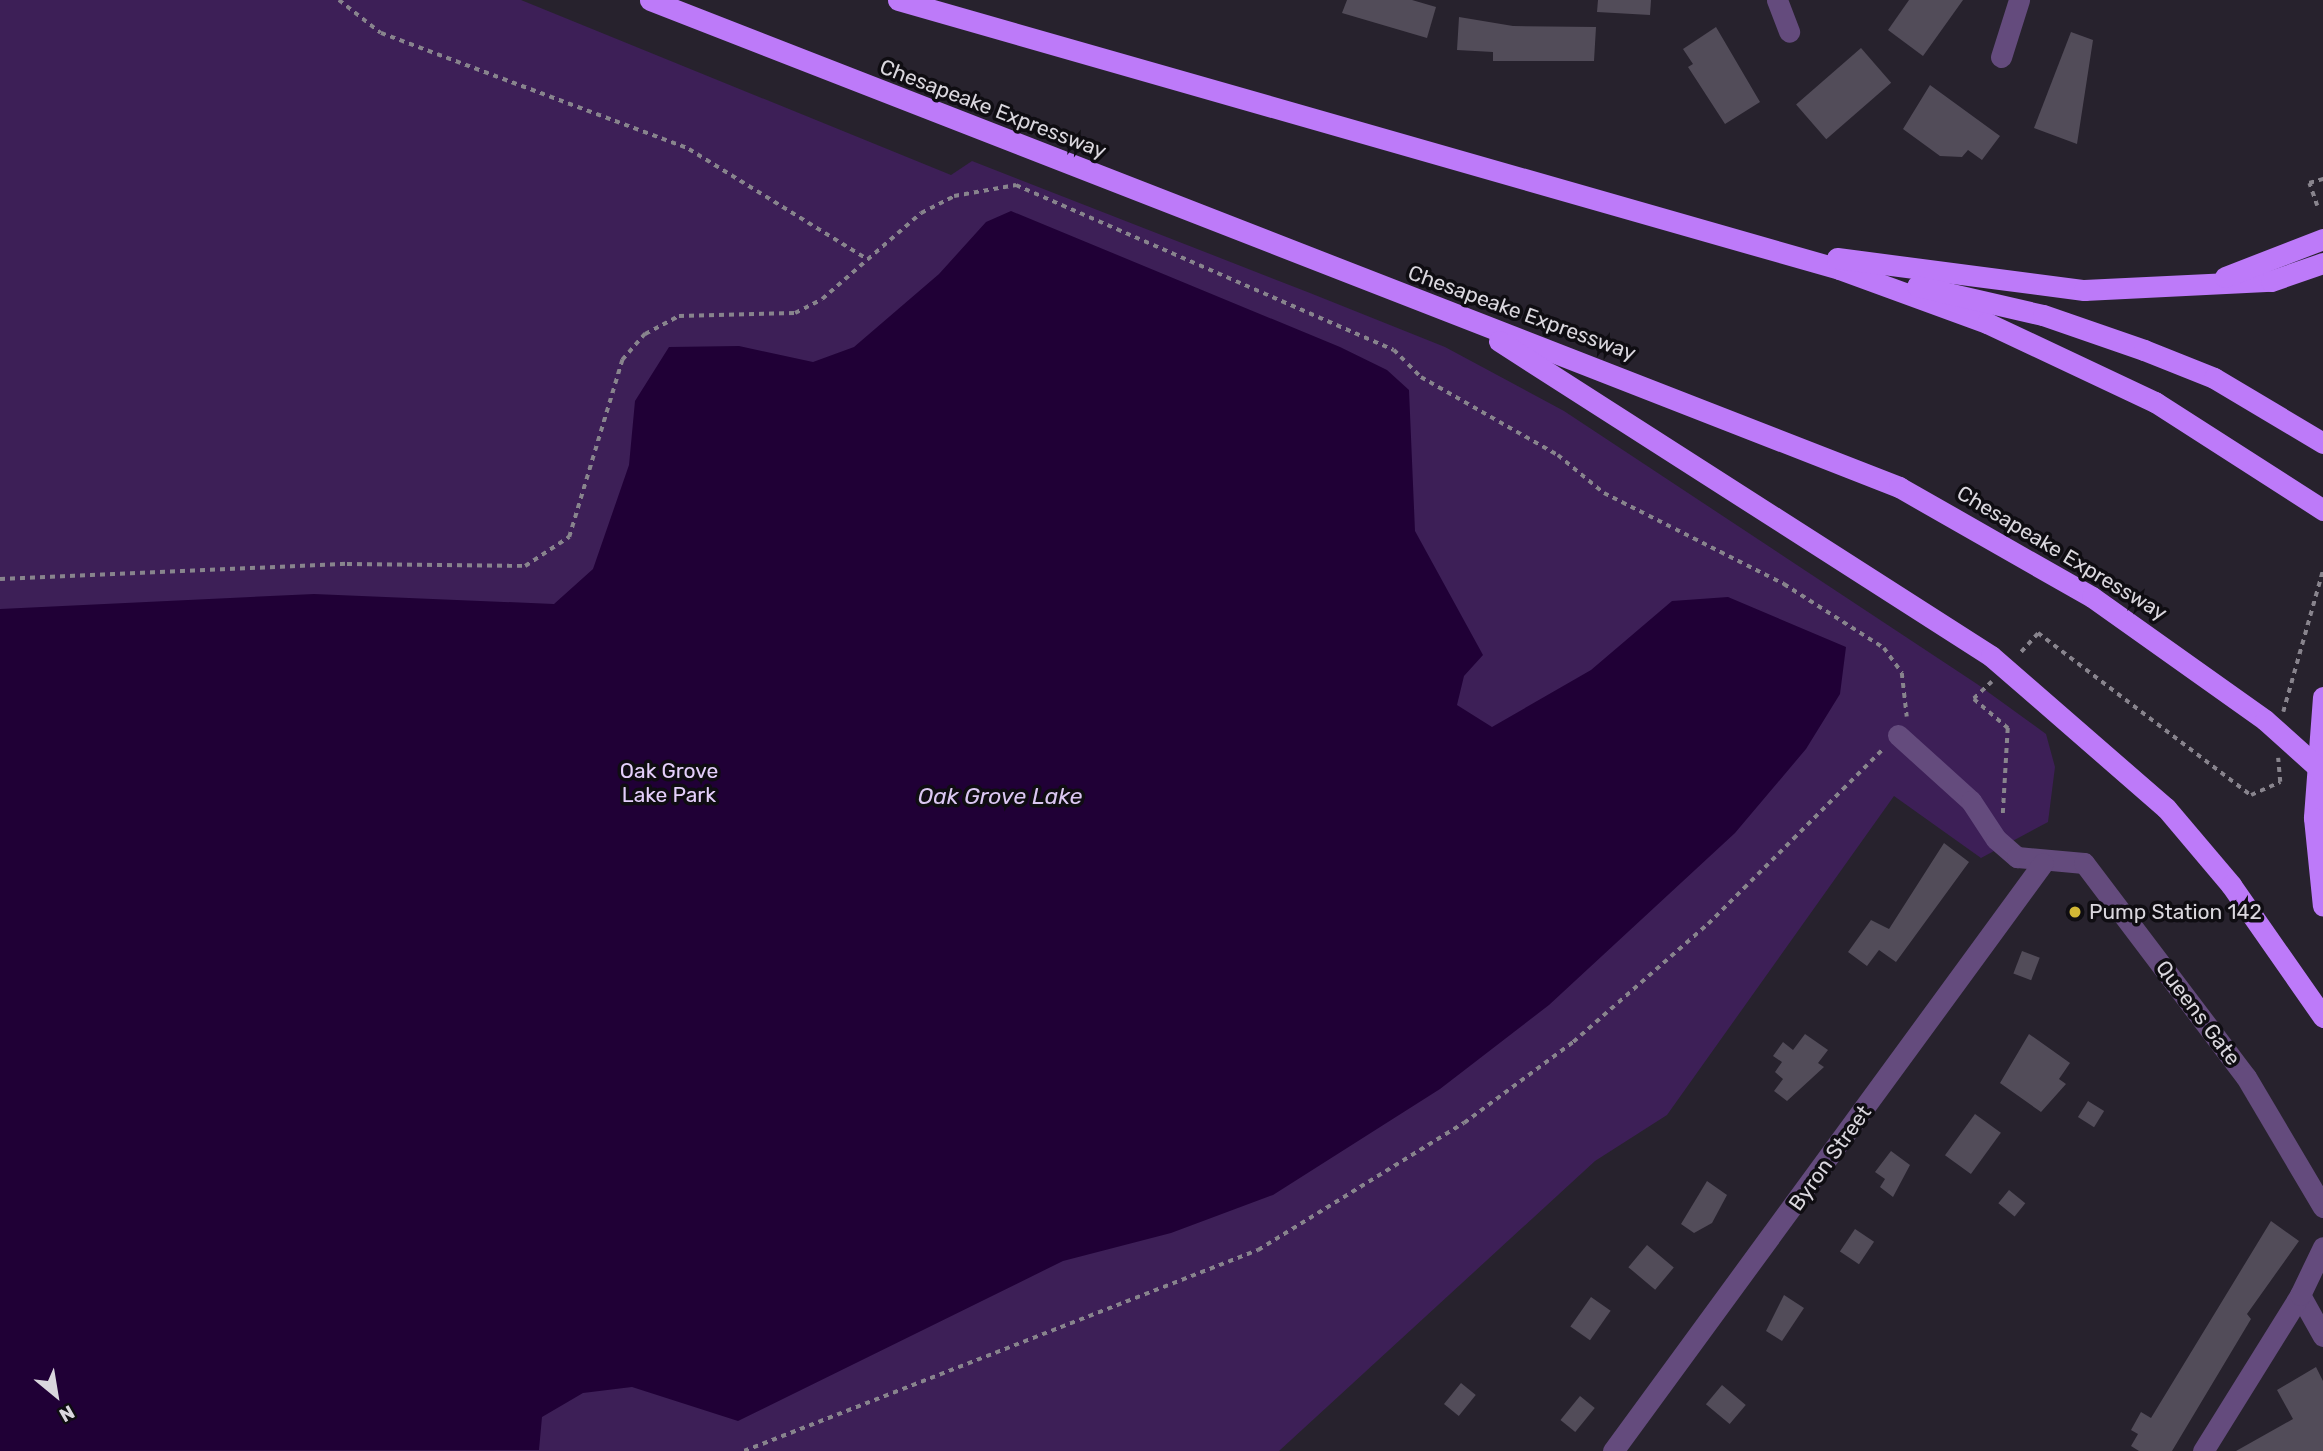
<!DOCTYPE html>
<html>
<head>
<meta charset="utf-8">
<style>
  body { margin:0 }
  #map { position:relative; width:2323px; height:1451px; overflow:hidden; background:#27222d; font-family:Rubik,sans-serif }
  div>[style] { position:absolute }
  .green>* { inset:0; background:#3d1f57 }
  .water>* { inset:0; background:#200036 }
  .building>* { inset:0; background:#524c59; transform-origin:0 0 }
  .path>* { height:3.5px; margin-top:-1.75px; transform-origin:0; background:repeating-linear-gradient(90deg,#88848d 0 5px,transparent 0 10px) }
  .minor>* { height:21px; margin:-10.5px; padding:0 10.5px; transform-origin:10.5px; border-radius:10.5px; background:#644b7d }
  .highway>* { height:21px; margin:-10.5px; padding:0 10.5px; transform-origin:10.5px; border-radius:10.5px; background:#bd7af9 }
  .highway-bridge>* { height:21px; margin:-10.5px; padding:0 10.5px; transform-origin:10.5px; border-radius:10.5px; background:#bd7af9 }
  .dots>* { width:19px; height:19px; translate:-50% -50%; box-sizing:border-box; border:4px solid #0f0d12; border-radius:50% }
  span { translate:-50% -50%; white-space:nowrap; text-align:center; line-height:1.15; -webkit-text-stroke:7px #0f0d12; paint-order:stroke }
  .street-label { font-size:21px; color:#dad7de }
  .park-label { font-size:21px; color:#e4cffb }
  .poi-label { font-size:21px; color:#dad7de }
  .left { translate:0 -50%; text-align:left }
  .water-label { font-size:23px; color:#dbc7f2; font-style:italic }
  .north { position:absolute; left:21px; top:1360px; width:70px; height:70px; -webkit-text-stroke:5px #0f0d12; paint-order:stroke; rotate:150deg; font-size:19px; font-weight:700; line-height:28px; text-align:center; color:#dad7de }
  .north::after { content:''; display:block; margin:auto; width:24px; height:32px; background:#dad7de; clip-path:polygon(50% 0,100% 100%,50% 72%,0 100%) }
</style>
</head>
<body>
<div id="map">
  <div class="green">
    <div style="clip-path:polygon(0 0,521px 0,951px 175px,972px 161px,1310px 293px,1445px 347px,1564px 411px,1977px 684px,2046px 734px,2055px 767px,2048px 822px,1981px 858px,1894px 796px,1667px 1115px,1595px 1161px,1279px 1451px,0 1451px)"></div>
  </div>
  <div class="water">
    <div style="clip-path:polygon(1011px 211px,1340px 347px,1387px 370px,1409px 390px,1415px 531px,1483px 655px,1464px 676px,1457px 705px,1492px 727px,1591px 670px,1672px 601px,1728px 597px,1846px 647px,1840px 694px,1806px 749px,1735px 833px,1549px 1005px,1440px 1089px,1273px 1195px,1171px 1233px,1063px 1261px,738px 1421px,632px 1387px,583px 1393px,542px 1417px,539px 1450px,0 1451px,0 609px,314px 594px,554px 604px,593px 569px,629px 465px,635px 401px,669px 347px,739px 346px,813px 362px,854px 347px,939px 274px,986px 222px)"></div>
  </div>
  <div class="building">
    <div style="clip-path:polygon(1347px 0,1412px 0,1436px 7px,1427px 38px,1342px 13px)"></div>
    <div style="clip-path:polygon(1598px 0,1651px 0,1650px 15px,1597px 12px)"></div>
    <div style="clip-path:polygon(1909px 0,1963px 0,1923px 56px,1888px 30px)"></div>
    <div style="clip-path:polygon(1459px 17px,1513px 26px,1596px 27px,1594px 61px,1493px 61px,1493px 52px,1457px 50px)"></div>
    <div style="clip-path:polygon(1716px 27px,1760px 102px,1725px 124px,1688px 67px,1693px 64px,1683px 49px)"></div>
    <div style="clip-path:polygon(2071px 32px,2093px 40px,2077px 144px,2034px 128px)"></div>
    <div style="left:1861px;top:48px;width:46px;height:86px;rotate:49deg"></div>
    <div style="clip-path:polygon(1930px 85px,2000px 136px,1982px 160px,1968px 150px,1962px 157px,1940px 156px,1903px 129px)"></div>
    <div style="clip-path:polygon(1944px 843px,1969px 862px,1896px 962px,1879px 950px,1867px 966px,1848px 952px,1871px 920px,1889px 929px)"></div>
    <div style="left:2022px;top:951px;width:19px;height:24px;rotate:21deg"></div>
    <div style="clip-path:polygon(1805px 1034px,1828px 1050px,1818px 1063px,1824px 1067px,1787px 1101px,1774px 1091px,1783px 1079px,1775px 1072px,1782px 1062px,1773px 1056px,1783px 1042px,1793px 1050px)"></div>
    <div style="clip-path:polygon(2029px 1034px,2070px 1063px,2059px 1079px,2066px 1084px,2041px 1112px,2000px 1083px)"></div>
    <div style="left:2088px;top:1101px;width:19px;height:19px;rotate:32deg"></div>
    <div style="left:1975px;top:1114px;width:32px;height:51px;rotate:36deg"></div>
    <div style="clip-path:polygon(1891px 1151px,1910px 1165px,1893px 1197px,1880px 1187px,1885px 1179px,1875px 1172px)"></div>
    <div style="clip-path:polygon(1707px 1181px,1727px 1195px,1712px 1223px,1694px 1233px,1681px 1224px)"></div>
    <div style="left:2009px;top:1190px;width:21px;height:17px;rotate:39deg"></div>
    <div style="clip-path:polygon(2271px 1221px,2299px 1241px,2247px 1314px,2251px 1319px,2172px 1451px,2139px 1451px,2131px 1446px,2138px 1434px,2131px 1430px,2141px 1412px,2151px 1418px)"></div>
    <div style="left:1855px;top:1229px;width:23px;height:27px;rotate:34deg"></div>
    <div style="left:1647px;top:1245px;width:35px;height:29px;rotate:40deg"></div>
    <div style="clip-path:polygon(1784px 1295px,1804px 1308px,1782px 1341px,1766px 1331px)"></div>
    <div style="left:1591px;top:1297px;width:24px;height:36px;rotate:35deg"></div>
    <div style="clip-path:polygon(2316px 1367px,2323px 1381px,2323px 1451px,2236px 1451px,2293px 1419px,2277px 1390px)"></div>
    <div style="left:1461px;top:1383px;width:19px;height:27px;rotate:39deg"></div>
    <div style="left:1722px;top:1385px;width:31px;height:25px;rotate:40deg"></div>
    <div style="left:1580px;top:1396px;width:19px;height:31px;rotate:39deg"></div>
  </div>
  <div class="path">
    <div style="left:339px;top:0;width:53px;rotate:38.2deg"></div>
    <div style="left:381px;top:33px;width:329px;rotate:20.6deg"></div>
    <div style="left:689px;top:149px;width:209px;rotate:31.7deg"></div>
    <div style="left:2317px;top:206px;width:24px;rotate:-109deg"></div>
    <div style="left:2309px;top:183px;width:15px;rotate:-16deg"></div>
    <div style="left:0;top:579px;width:347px;rotate:-2.5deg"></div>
    <div style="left:347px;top:564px;width:178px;rotate:0.6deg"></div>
    <div style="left:525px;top:566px;width:53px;rotate:-33.4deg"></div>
    <div style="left:569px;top:537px;width:185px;rotate:-73.3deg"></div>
    <div style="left:622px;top:360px;width:35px;rotate:-49deg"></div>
    <div style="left:645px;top:334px;width:38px;rotate:-28deg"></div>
    <div style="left:679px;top:316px;width:116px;rotate:-1.5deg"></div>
    <div style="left:795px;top:313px;width:30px;rotate:-27deg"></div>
    <div style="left:822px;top:299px;width:131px;rotate:-41deg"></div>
    <div style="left:921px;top:213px;width:37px;rotate:-27deg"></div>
    <div style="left:954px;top:196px;width:63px;rotate:-10.1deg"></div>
    <div style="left:1016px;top:185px;width:412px;rotate:23.6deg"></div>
    <div style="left:1394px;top:350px;width:38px;rotate:45deg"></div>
    <div style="left:1421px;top:377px;width:158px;rotate:29.7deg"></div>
    <div style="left:1558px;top:455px;width:60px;rotate:39.6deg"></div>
    <div style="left:1604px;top:493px;width:202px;rotate:26.8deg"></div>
    <div style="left:1784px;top:584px;width:119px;rotate:32.6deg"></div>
    <div style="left:1884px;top:648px;width:31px;rotate:54deg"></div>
    <div style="left:1902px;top:673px;width:44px;rotate:83.5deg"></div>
    <div style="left:2021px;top:652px;width:25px;rotate:-48deg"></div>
    <div style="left:2038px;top:633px;width:268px;rotate:37.3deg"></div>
    <div style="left:2251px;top:795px;width:32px;rotate:-24deg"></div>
    <div style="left:2280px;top:782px;width:24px;rotate:-95deg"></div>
    <div style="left:1992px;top:682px;width:25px;rotate:137deg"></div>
    <div style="left:1974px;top:699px;width:45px;rotate:40.5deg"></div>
    <div style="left:2008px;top:728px;width:86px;rotate:93.3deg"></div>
    <div style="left:2283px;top:712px;width:148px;rotate:-74.3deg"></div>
    <div style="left:744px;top:1451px;width:552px;rotate:-21.36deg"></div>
    <div style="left:1258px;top:1250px;width:242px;rotate:-31.7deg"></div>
    <div style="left:1464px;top:1123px;width:136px;rotate:-36.6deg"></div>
    <div style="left:1573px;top:1042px;width:179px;rotate:-41.2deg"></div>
    <div style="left:1708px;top:924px;width:249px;rotate:-45deg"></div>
  </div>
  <div class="minor">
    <div style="left:1777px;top:0;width:34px;rotate:69deg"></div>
    <div style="left:2001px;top:57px;width:60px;rotate:-72.5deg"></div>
    <div style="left:1898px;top:735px;width:98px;rotate:42.1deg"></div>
    <div style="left:1971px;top:801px;width:45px;rotate:56.7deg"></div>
    <div style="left:1996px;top:839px;width:28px;rotate:41deg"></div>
    <div style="left:2017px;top:857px;width:67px;rotate:5.1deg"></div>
    <div style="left:2084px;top:863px;width:268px;rotate:52.9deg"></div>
    <div style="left:2246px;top:1077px;width:151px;rotate:59.4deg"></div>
    <div style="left:2300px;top:1295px;width:47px;rotate:60.7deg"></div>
    <div style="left:1613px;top:1451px;width:728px;rotate:-53.82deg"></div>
    <div style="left:2203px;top:1451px;width:184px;rotate:-58.1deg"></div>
    <div style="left:2300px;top:1295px;width:53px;rotate:-64.4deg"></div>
  </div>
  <div class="highway">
    <div style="left:650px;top:0;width:1341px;rotate:21.3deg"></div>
    <div style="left:1899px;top:487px;width:222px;rotate:29.7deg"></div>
    <div style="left:2092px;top:597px;width:212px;rotate:35.4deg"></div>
    <div style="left:898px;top:0;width:979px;rotate:15.95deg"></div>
    <div style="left:1839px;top:269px;width:158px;rotate:20deg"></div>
    <div style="left:1987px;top:323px;width:186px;rotate:25.2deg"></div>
    <div style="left:2155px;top:402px;width:200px;rotate:32.7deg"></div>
    <div style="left:1837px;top:258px;width:249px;rotate:7.4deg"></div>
    <div style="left:2084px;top:290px;width:187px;rotate:-2.8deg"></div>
    <div style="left:2271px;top:281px;width:55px;rotate:-19.1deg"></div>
    <div style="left:2225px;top:277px;width:105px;rotate:-21.2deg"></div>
    <div style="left:1917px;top:286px;width:129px;rotate:13deg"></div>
    <div style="left:2043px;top:315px;width:107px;rotate:19.1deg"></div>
    <div style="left:2144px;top:350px;width:75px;rotate:21.8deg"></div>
    <div style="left:2214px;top:378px;width:127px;rotate:30.8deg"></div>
    <div style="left:1499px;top:341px;width:584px;rotate:32.63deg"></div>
    <div style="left:1991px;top:656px;width:232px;rotate:41deg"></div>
    <div style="left:2166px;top:808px;width:101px;rotate:49.8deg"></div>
    <div style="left:2231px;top:885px;width:161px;rotate:55.1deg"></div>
    <div style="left:2323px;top:697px;width:121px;rotate:94.3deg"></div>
    <div style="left:2314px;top:818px;width:88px;rotate:84.2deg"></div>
  </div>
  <div class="highway-bridge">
    <div style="left:2265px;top:720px;width:78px;rotate:41.9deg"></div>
  </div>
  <div class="dots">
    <div style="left:2075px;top:912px;background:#d2b735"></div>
  </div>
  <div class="street-label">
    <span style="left:993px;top:109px;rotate:21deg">Chesapeake Expressway</span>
    <span style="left:1522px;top:313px;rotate:20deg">Chesapeake Expressway</span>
    <span style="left:2062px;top:553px;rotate:31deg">Chesapeake Expressway</span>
    <span style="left:2198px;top:1013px;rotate:53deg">Queens Gate</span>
    <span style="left:1830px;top:1158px;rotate:-54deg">Byron Street</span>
  </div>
  <div class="park-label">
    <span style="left:669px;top:783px">Oak Grove<br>Lake Park</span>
  </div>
  <div class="poi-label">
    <span class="left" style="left:2089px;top:912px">Pump Station 142</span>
  </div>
  <div class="water-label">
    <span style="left:1000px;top:796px">Oak Grove Lake</span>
  </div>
  <div class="north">N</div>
</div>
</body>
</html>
